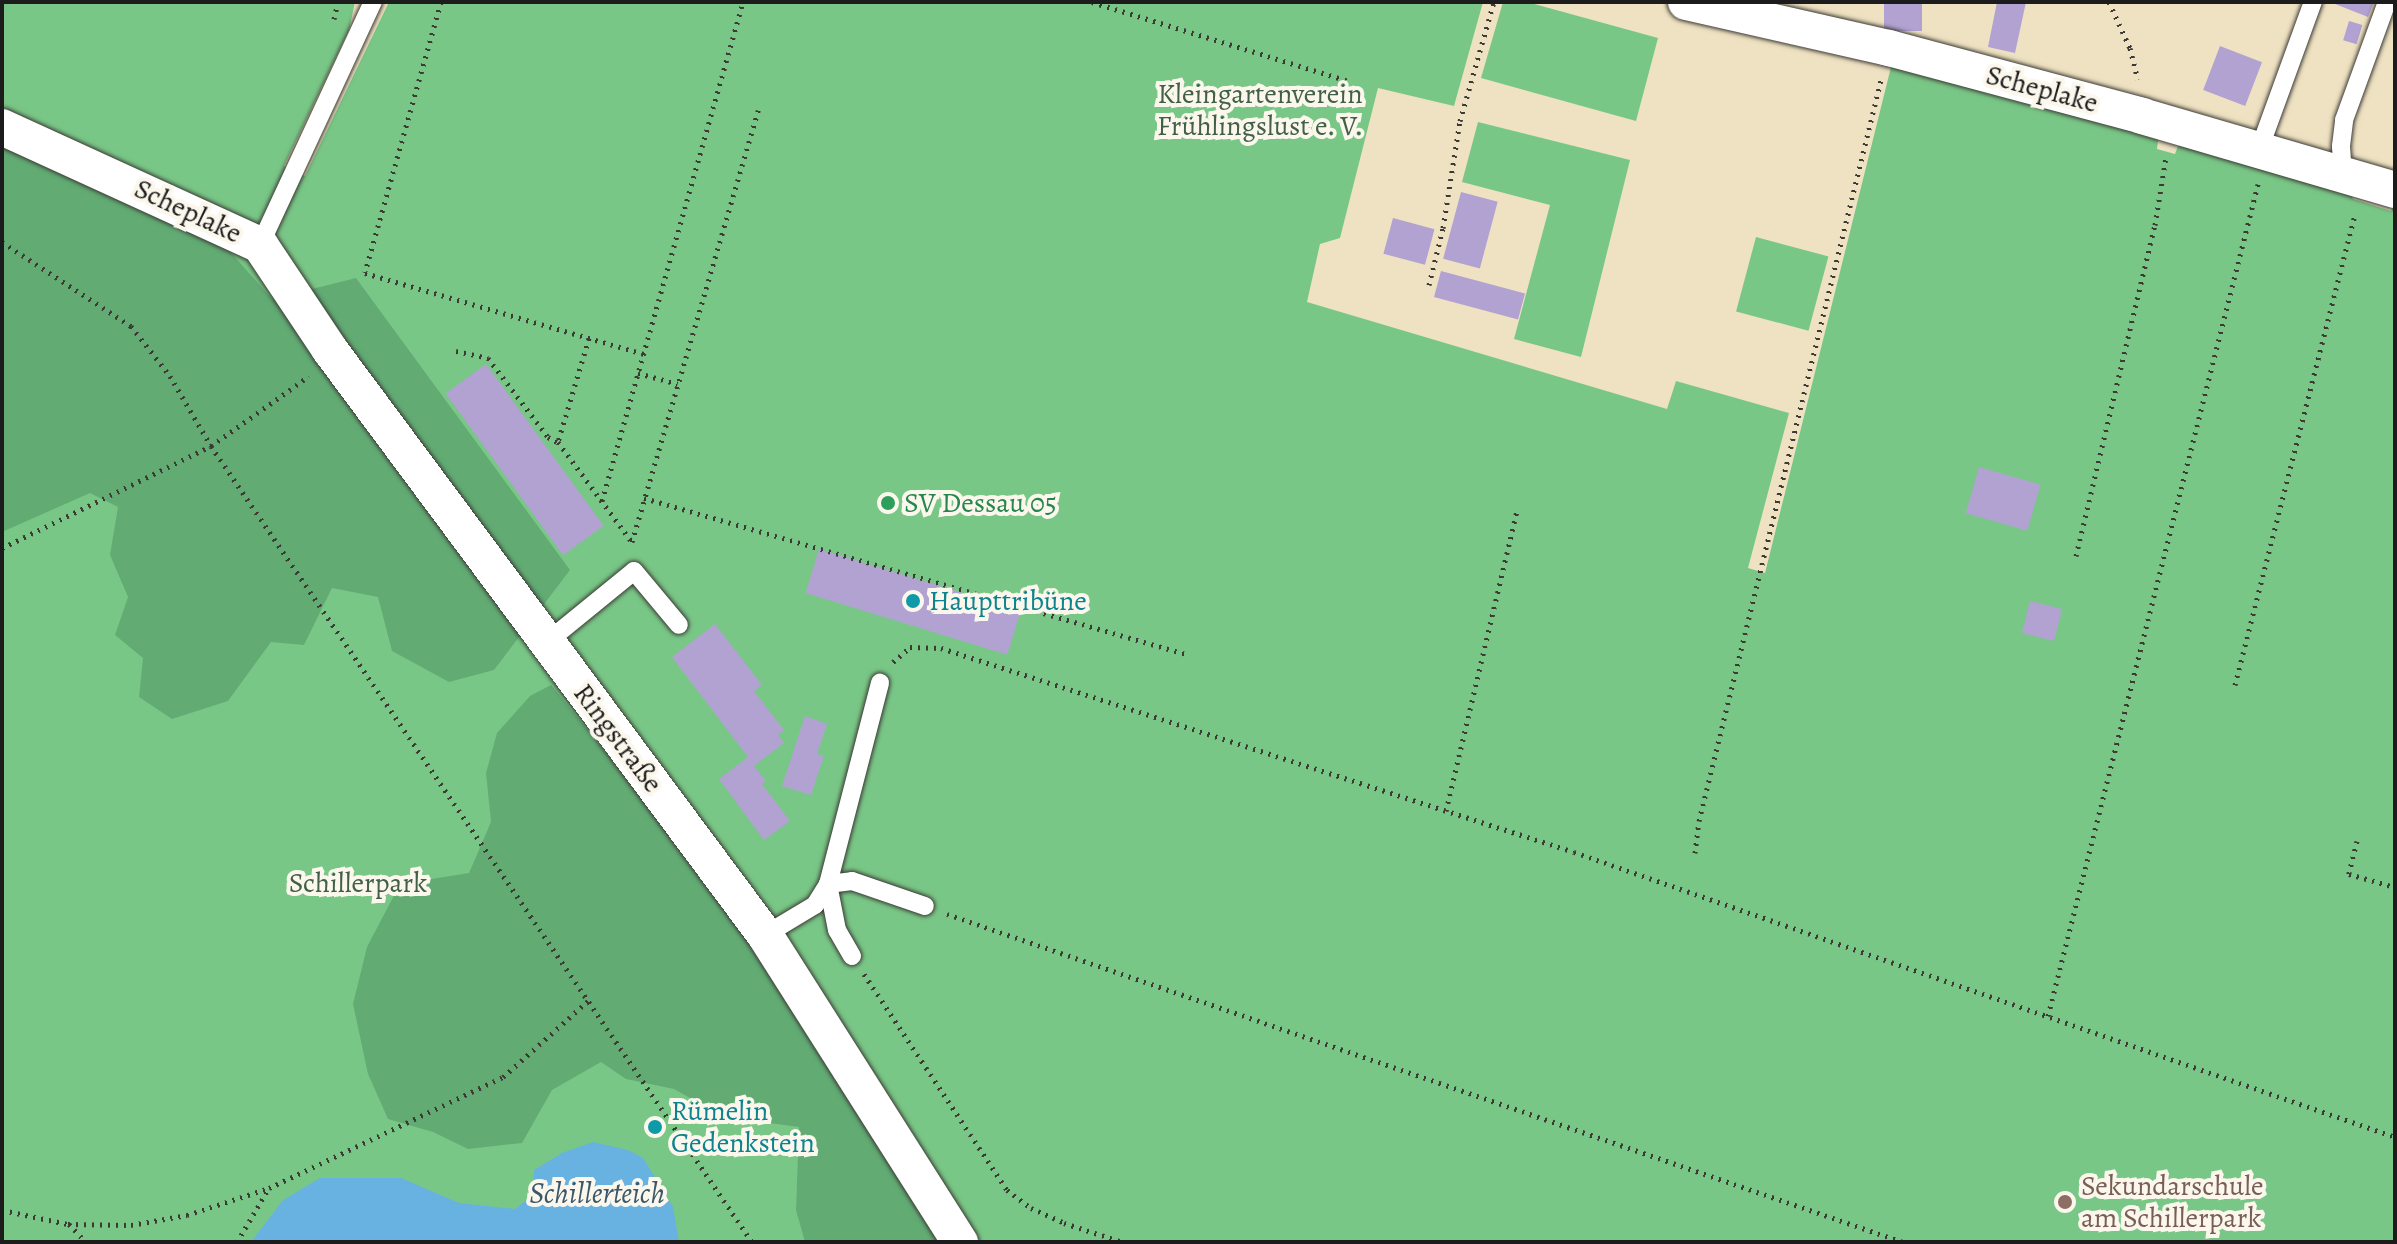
<!DOCTYPE html>
<html>
<head>
<meta charset="utf-8">
<style>
  body { margin:0 }
  #map { position:relative; width:2397px; height:1244px; overflow:hidden; background:#efe2c2; font-family:Alegreya,serif }
  div>[style] { position:absolute }
  .green>* { inset:0; background:#79c787; transform-origin:0 0 }
  .forest>* { inset:0; background:#62ac74 }
  .water>* { inset:0; background:#67b2e0 }
  .building>* { inset:0; background:#b1a2d2; transform-origin:0 0 }
  .path>* { height:5px; margin-top:-2.5px; transform-origin:0; background:repeating-linear-gradient(90deg,#3c3a35 0 2px,transparent 0 8px) }
  .roads { filter:drop-shadow(0 0 2px #3c3a35) drop-shadow(0 0 2px #3c3a35) }
  .service>* { height:18px; margin:-9px; padding:0 9px; transform-origin:9px; border-radius:9px; background:#fff }
  .minor>* { height:36px; margin:-18px; padding:0 18px; transform-origin:18px; border-radius:18px; background:#fff }
  .dots>* { width:22px; height:22px; translate:-50% -50%; box-sizing:border-box; border:4px solid #fbf7ec; border-radius:50% }
  span { translate:-50% -50%; white-space:nowrap; text-align:center; line-height:1.15; -webkit-text-stroke:8px #fbf7ec; paint-order:stroke }
  .street-label { font-size:28px; color:#1c1c1c }
  .park-label { font-size:28px; color:#416047 }
  .leisure-label { font-size:28px; color:#27864d }
  .left { translate:0 -50%; text-align:left }
  .culture-label { font-size:28px; color:#0d838f }
  .education-label { font-size:28px; color:#785e54 }
  .water-label { font-size:30px; color:#3a586a; font-style:italic }
  .frame { position:absolute; inset:0; border:4px solid #1c1c1c; pointer-events:none }
</style>
</head>
<body>
<div id="map">
  <div class="green">
    <div style="clip-path:polygon(2px 2px,355px 2px,349px 30px,284px 166px,305px 176px,389px 2px,1483px 2px,1454px 106px,1378px 88px,1340px 238px,1320px 244px,1307px 302px,1667px 409px,1676px 381px,1789px 413px,1748px 568px,1765px 573px,1893px 59px,2159px 133px,2157px 149px,2175px 154px,2178px 146px,2183px 146px,2350px 190px,2353px 199px,2391px 211px,2395px 201px,2395px 1242px,2px 1242px)"></div>
    <div style="clip-path:polygon(1503px 2px,1527px 2px,1658px 38px,1636px 121px,1481px 78px)"></div>
    <div style="clip-path:polygon(1478px 122px,1630px 160px,1581px 357px,1514px 339px,1550px 205px,1462px 182px)"></div>
    <div style="left:1756px;top:237px;width:75px;height:77px;rotate:15deg"></div>
  </div>
  <div class="forest">
    <div style="clip-path:polygon(2px 146px,226px 247px,272px 299px,356px 278px,570px 570px,494px 670px,449px 682px,392px 651px,378px 597px,332px 588px,304px 645px,271px 642px,228px 701px,172px 719px,139px 697px,143px 658px,115px 635px,128px 597px,110px 555px,118px 507px,90px 493px,2px 532px)"></div>
    <div style="clip-path:polygon(551px 685px,661px 821px,785px 987px,942px 1242px,805px 1242px,796px 1210px,799px 1127px,724px 1117px,674px 1089px,626px 1079px,601px 1062px,552px 1090px,522px 1143px,468px 1149px,433px 1132px,388px 1119px,368px 1074px,353px 1004px,367px 947px,400px 884px,469px 873px,491px 822px,486px 773px,497px 733px,530px 696px)"></div>
  </div>
  <div class="water">
    <div style="clip-path:polygon(593px 1142px,628px 1150px,643px 1158px,673px 1207px,679px 1242px,251px 1242px,283px 1200px,320px 1178px,401px 1178px,459px 1203px,515px 1209px,533px 1195px,534px 1170px,562px 1153px)"></div>
  </div>
  <div class="building">
    <div style="left:1884px;top:2px;width:38px;height:29px"></div>
    <div style="clip-path:polygon(1997px 2px,2026px 2px,2015px 53px,1988px 47px)"></div>
    <div style="clip-path:polygon(2330px 2px,2374px 2px,2368px 17px)"></div>
    <div style="left:2349px;top:21px;width:14px;height:20px;rotate:17deg"></div>
    <div style="left:2220px;top:46px;width:45px;height:47px;rotate:21deg"></div>
    <div style="left:1461px;top:192px;width:38px;height:69px;rotate:15deg"></div>
    <div style="left:1393px;top:218px;width:43px;height:37px;rotate:15deg"></div>
    <div style="left:1441px;top:271px;width:87px;height:27px;rotate:15deg"></div>
    <div style="left:486px;top:364px;width:200px;height:50px;rotate:54deg"></div>
    <div style="left:1979px;top:467px;width:64px;height:48px;rotate:16deg"></div>
    <div style="left:819px;top:549px;width:211px;height:46px;rotate:17deg"></div>
    <div style="left:2030px;top:601px;width:33px;height:33px;rotate:14deg"></div>
    <div style="clip-path:polygon(715px 624px,762px 685px,754px 691px,784px 730px,778px 735px,784px 743px,754px 766px,766px 781px,762px 784px,790px 821px,764px 840px,719px 779px,748px 757px,672px 657px)"></div>
    <div style="clip-path:polygon(805px 716px,827px 724px,817px 754px,824px 756px,811px 795px,782px 786px)"></div>
  </div>
  <div class="path">
    <div style="left:441px;top:2px;width:281px;rotate:105.7deg"></div>
    <div style="left:365px;top:273px;width:290px;rotate:16.2deg"></div>
    <div style="left:1092px;top:2px;width:268px;rotate:17.1deg"></div>
    <div style="left:2109px;top:2px;width:51px;rotate:65.5deg"></div>
    <div style="left:2130px;top:48px;width:32px;rotate:76deg"></div>
    <div style="left:334px;top:19px;width:17px;rotate:-77deg"></div>
    <div style="left:2px;top:242px;width:154px;rotate:33.1deg"></div>
    <div style="left:131px;top:326px;width:63px;rotate:52deg"></div>
    <div style="left:170px;top:376px;width:81px;rotate:59.6deg"></div>
    <div style="left:211px;top:446px;width:962px;rotate:55.8deg"></div>
    <div style="left:1429px;top:285px;width:59px;rotate:-76.2deg"></div>
    <div style="left:1443px;top:228px;width:108px;rotate:-81deg"></div>
    <div style="left:1460px;top:121px;width:124px;rotate:-74.1deg"></div>
    <div style="left:589px;top:338px;width:109px;rotate:106.6deg"></div>
    <div style="left:558px;top:442px;width:124px;rotate:53.5deg"></div>
    <div style="left:456px;top:351px;width:33px;rotate:12deg"></div>
    <div style="left:488px;top:358px;width:99px;rotate:52.8deg"></div>
    <div style="left:548px;top:437px;width:10px;rotate:29deg"></div>
    <div style="left:638px;top:373px;width:41px;rotate:15.4deg"></div>
    <div style="left:644px;top:498px;width:567px;rotate:16.07deg"></div>
    <div style="left:602px;top:501px;width:519px;rotate:-74.22deg"></div>
    <div style="left:632px;top:542px;width:450px;rotate:-73.7deg"></div>
    <div style="left:2px;top:548px;width:233px;rotate:-26deg"></div>
    <div style="left:211px;top:446px;width:120px;rotate:-35.5deg"></div>
    <div style="left:2076px;top:556px;width:340px;rotate:-76.6deg"></div>
    <div style="left:2155px;top:225px;width:69px;rotate:-80.8deg"></div>
    <div style="left:893px;top:662px;width:23px;rotate:-41deg"></div>
    <div style="left:910px;top:647px;width:31px;rotate:2deg"></div>
    <div style="left:941px;top:648px;width:665px;rotate:17.86deg"></div>
    <div style="left:1574px;top:852px;width:869px;rotate:19.14deg"></div>
    <div style="left:2235px;top:685px;width:486px;rotate:-75.7deg"></div>
    <div style="left:1446px;top:811px;width:309px;rotate:-76.7deg"></div>
    <div style="left:2357px;top:841px;width:34px;rotate:104deg"></div>
    <div style="left:2349px;top:874px;width:48px;rotate:15.8deg"></div>
    <div style="left:1695px;top:853px;width:32px;rotate:-83deg"></div>
    <div style="left:1699px;top:821px;width:763px;rotate:-76.2deg"></div>
    <div style="left:947px;top:914px;width:1011px;rotate:18.94deg"></div>
    <div style="left:864px;top:974px;width:259px;rotate:56.5deg"></div>
    <div style="left:1007px;top:1190px;width:30px;rotate:37deg"></div>
    <div style="left:1031px;top:1208px;width:36px;rotate:24deg"></div>
    <div style="left:1064px;top:1223px;width:62px;rotate:17.9deg"></div>
    <div style="left:2048px;top:1016px;width:858px;rotate:-75.83deg"></div>
    <div style="left:2px;top:1210px;width:67px;rotate:12deg"></div>
    <div style="left:68px;top:1224px;width:63px;rotate:0.9deg"></div>
    <div style="left:131px;top:1225px;width:57px;rotate:-10.1deg"></div>
    <div style="left:187px;top:1215px;width:86px;rotate:-18.2deg"></div>
    <div style="left:269px;top:1188px;width:259px;rotate:-25.4deg"></div>
    <div style="left:503px;top:1077px;width:115px;rotate:-41.8deg"></div>
    <div style="left:69px;top:1224px;width:25px;rotate:47deg"></div>
    <div style="left:237px;top:1242px;width:63px;rotate:-59.3deg"></div>
  </div>
  <div class="roads">
    <div class="service">
      <div style="left:2259px;top:150px;width:158px;rotate:-70deg"></div>
      <div style="left:2343px;top:175px;width:29px;rotate:-94deg"></div>
      <div style="left:2341px;top:146px;width:26px;rotate:-83deg"></div>
      <div style="left:2344px;top:120px;width:126px;rotate:-70deg"></div>
      <div style="left:260px;top:245px;width:268px;rotate:-65.1deg"></div>
      <div style="left:547px;top:642px;width:112px;rotate:-39.2deg"></div>
      <div style="left:634px;top:571px;width:70px;rotate:50.2deg"></div>
      <div style="left:765px;top:935px;width:58px;rotate:-31deg"></div>
      <div style="left:815px;top:905px;width:25px;rotate:-58deg"></div>
      <div style="left:828px;top:884px;width:208px;rotate:-75.5deg"></div>
      <div style="left:852px;top:956px;width:30px;rotate:-120deg"></div>
      <div style="left:837px;top:930px;width:47px;rotate:-101.1deg"></div>
      <div style="left:828px;top:884px;width:24px;rotate:-7deg"></div>
      <div style="left:852px;top:881px;width:77px;rotate:18.9deg"></div>
    </div>
    <div class="minor">
      <div style="left:1686px;top:2px;width:208px;rotate:12.8deg"></div>
      <div style="left:1889px;top:48px;width:262px;rotate:15deg"></div>
      <div style="left:2142px;top:116px;width:264px;rotate:16.3deg"></div>
      <div style="left:2px;top:127px;width:284px;rotate:24.6deg"></div>
      <div style="left:260px;top:245px;width:126px;rotate:56.3deg"></div>
      <div style="left:330px;top:350px;width:729px;rotate:53.37deg"></div>
      <div style="left:765px;top:935px;width:364px;rotate:57.6deg"></div>
    </div>
  </div>
  <div class="dots">
    <div style="left:888px;top:503px;background:#2e9e5b"></div>
    <div style="left:913px;top:601px;background:#0f9aa8"></div>
    <div style="left:655px;top:1127px;background:#0f9aa8"></div>
    <div style="left:2065px;top:1202px;background:#8d6e63"></div>
  </div>
  <div class="street-label">
    <span style="left:2042px;top:89px;rotate:15deg">Scheplake</span>
    <span style="left:188px;top:211px;rotate:25deg">Scheplake</span>
    <span style="left:618px;top:738px;rotate:53deg">Ringstraße</span>
  </div>
  <div class="park-label">
    <span style="left:1260px;top:110px">Kleingartenverein<br>Frühlingslust e. V.</span>
    <span style="left:358px;top:883px">Schillerpark</span>
  </div>
  <div class="leisure-label">
    <span class="left" style="left:904px;top:503px">SV Dessau 05</span>
  </div>
  <div class="culture-label">
    <span class="left" style="left:929px;top:601px">Haupttribüne</span>
    <span class="left" style="left:671px;top:1127px">Rümelin<br>Gedenkstein</span>
  </div>
  <div class="education-label">
    <span class="left" style="left:2081px;top:1202px">Sekundarschule<br>am Schillerpark</span>
  </div>
  <div class="water-label">
    <span style="left:597px;top:1193px">Schillerteich</span>
  </div>
  <div class="frame"></div>
</div>
</body>
</html>
